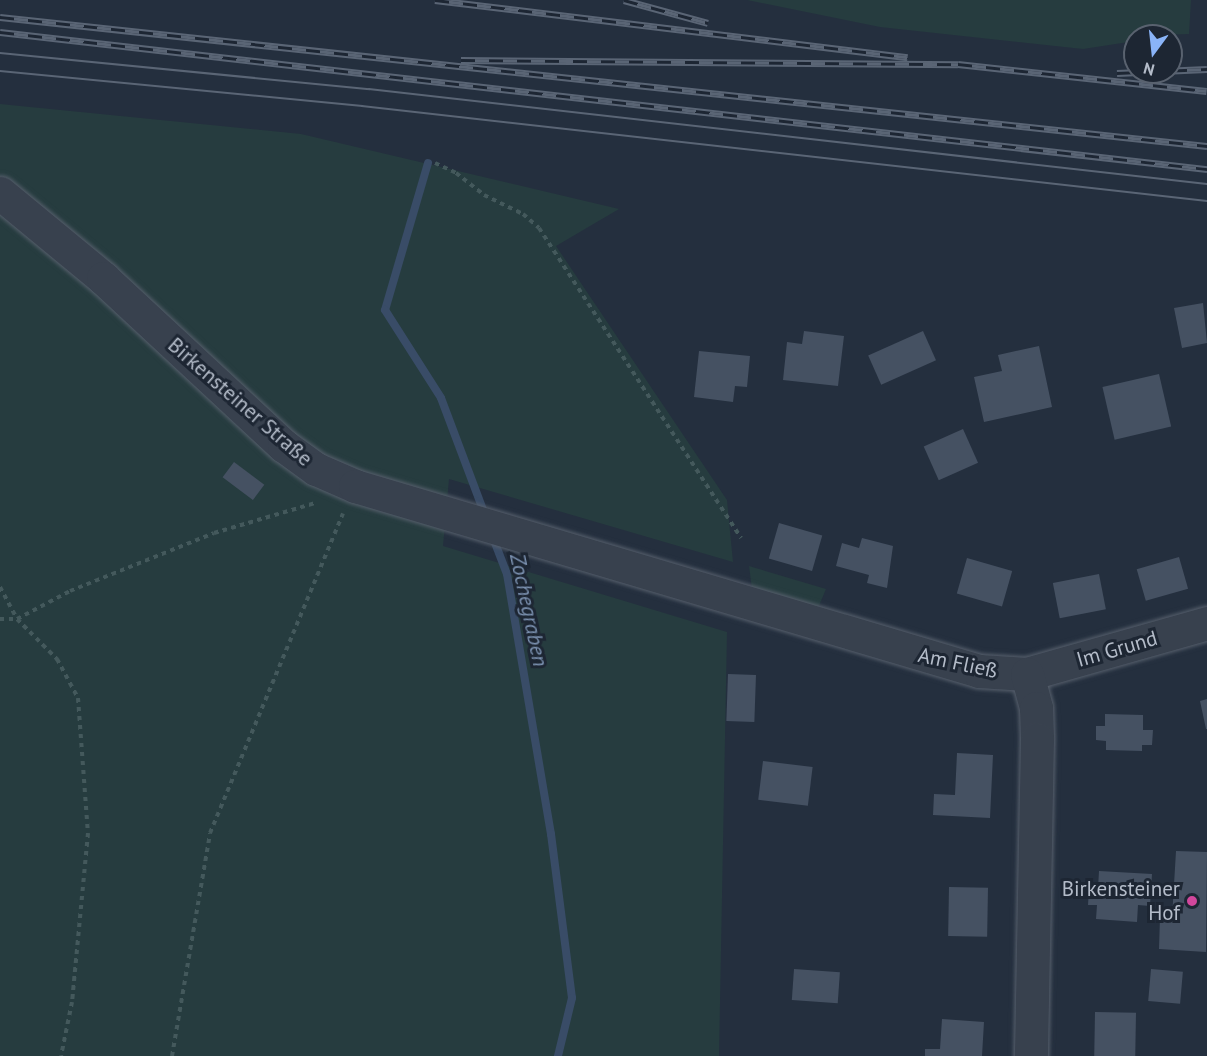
<!DOCTYPE html>
<html>
<head>
<meta charset="utf-8">
<style>
  body { margin:0 }
  #map { position:relative; width:1207px; height:1056px; overflow:hidden; background:#242f3e; font-family:"PT Sans",sans-serif }
  div>[style] { position:absolute }
  .green>* { inset:0; background:#263c3f }
  .stream>* { height:8px; margin:-4px; padding:0 4px; transform-origin:4px; border-radius:4px; background:#394c67 }
  .building>* { inset:0; background:#455162; transform-origin:0 0 }
  .path>* { height:4px; margin-top:-2px; transform-origin:0; background:repeating-linear-gradient(90deg,#44595c 0 4.5px,transparent 0 9px) }
  .roads { filter:drop-shadow(0 0 2px #565f6c) drop-shadow(0 0 2px #565f6c) }
  .minor>* { height:33px; margin:-16.5px; padding:0 16.5px; transform-origin:16.5px; border-radius:16.5px; background:#38414e }
  .tram>* { height:1.5px; margin:-0.75px; padding:0 0.75px; transform-origin:0.75px; border-radius:0.75px; background:#5a6575 }
  .rail>* { height:7px; margin-top:-3.5px; transform-origin:0; background:repeating-linear-gradient(90deg,#1d2633 0 14px,#5a6575 0 28px); box-sizing:border-box; border-block:2px solid #5a6575 }
  .dots>* { width:16px; height:16px; translate:-50% -50%; box-sizing:border-box; border:3px solid #1d2633; border-radius:50% }
  span { translate:-50% -50%; white-space:nowrap; text-align:center; line-height:1.15; -webkit-text-stroke:6px #1d2633; paint-order:stroke }
  .street-label { font-size:21px; color:#b4bcc9 }
  .poi-label { font-size:21px; color:#b4bcc9 }
  .right { translate:-100% -50%; text-align:right }
  .water-label { font-size:22px; color:#7c92b1; font-style:italic }
  .north { position:absolute; left:1123px; top:24px; width:60px; height:60px; box-sizing:border-box; background:#1d2633; border:2px solid #59626f; border-radius:50%; rotate:195deg; font-size:16px; font-weight:700; line-height:24px; text-align:center; color:#b4bcc9 }
  .north::after { content:''; display:block; margin:auto; width:21px; height:27px; background:#8ab4f8; clip-path:polygon(50% 0,100% 100%,50% 72%,0 100%) }
</style>
</head>
<body>
<div id="map">
  <div class="green">
    <div style="clip-path:polygon(747px 0,1191px 0,1189px 34px,1135px 36px,1135px 41px,1083px 49px,880px 27px)"></div>
    <div style="clip-path:polygon(0 104px,301px 134px,619px 209px,556px 246px,727px 500px,733px 562px,449px 479px,443px 546px,727px 632px,719px 1056px,0 1056px)"></div>
    <div style="clip-path:polygon(749px 566px,826px 589px,816px 613px,752px 589px)"></div>
  </div>
  <div class="stream">
    <div style="left:428px;top:163px;width:153px;rotate:106.3deg"></div>
    <div style="left:385px;top:310px;width:104px;rotate:57.5deg"></div>
    <div style="left:441px;top:398px;width:125px;rotate:69.4deg"></div>
    <div style="left:492px;top:535px;width:42px;rotate:69deg"></div>
    <div style="left:507px;top:574px;width:264px;rotate:80.4deg"></div>
    <div style="left:551px;top:834px;width:165px;rotate:82.7deg"></div>
    <div style="left:572px;top:998px;width:60px;rotate:103.6deg"></div>
  </div>
  <div class="building">
    <div style="clip-path:polygon(1203px 303px,1207px 343px,1182px 348px,1174px 308px)"></div>
    <div style="clip-path:polygon(804px 331px,844px 336px,838px 386px,783px 380px,787px 342px,802px 344px)"></div>
    <div style="left:923px;top:331px;width:32px;height:60px;rotate:66deg"></div>
    <div style="clip-path:polygon(1039px 346px,1052px 407px,984px 422px,974px 377px,1002px 371px,998px 355px)"></div>
    <div style="clip-path:polygon(699px 351px,750px 356px,747px 387px,735px 386px,733px 402px,694px 397px)"></div>
    <div style="left:1159px;top:374px;width:54px;height:58px;rotate:77deg"></div>
    <div style="left:963px;top:429px;width:37px;height:43px;rotate:66deg"></div>
    <div style="left:234px;top:462px;width:38px;height:19px;rotate:37deg"></div>
    <div style="left:779px;top:523px;width:45px;height:37px;rotate:16deg"></div>
    <div style="clip-path:polygon(862px 538px,893px 546px,887px 588px,867px 583px,869px 575px,836px 566px,842px 543px,859px 548px)"></div>
    <div style="left:1179px;top:557px;width:33px;height:44px;rotate:74deg"></div>
    <div style="left:967px;top:558px;width:47px;height:37px;rotate:16deg"></div>
    <div style="left:1099px;top:574px;width:36px;height:47px;rotate:79deg"></div>
    <div style="left:728px;top:674px;width:28px;height:47px;rotate:2deg"></div>
    <div style="clip-path:polygon(1207px 699px,1207px 729px,1206px 729px,1200px 701px)"></div>
    <div style="clip-path:polygon(1105px 714px,1143px 715px,1143px 730px,1153px 730px,1152px 745px,1142px 745px,1142px 751px,1106px 750px,1106px 741px,1096px 740px,1096px 726px,1105px 726px)"></div>
    <div style="clip-path:polygon(957px 753px,993px 755px,990px 818px,933px 815px,934px 794px,955px 795px)"></div>
    <div style="left:763px;top:761px;width:50px;height:39px;rotate:7deg"></div>
    <div style="clip-path:polygon(1176px 851px,1207px 852px,1206px 952px,1159px 949px,1160px 917px,1172px 918px)"></div>
    <div style="clip-path:polygon(1099px 871px,1152px 874px,1150px 906px,1138px 905px,1137px 922px,1096px 919px,1097px 905px,1088px 905px,1089px 888px,1098px 888px)"></div>
    <div style="left:949px;top:887px;width:39px;height:49px;rotate:1deg"></div>
    <div style="left:794px;top:969px;width:46px;height:31px;rotate:4deg"></div>
    <div style="left:1151px;top:969px;width:32px;height:32px;rotate:5deg"></div>
    <div style="left:1095px;top:1012px;width:41px;height:44px;rotate:1deg"></div>
    <div style="clip-path:polygon(942px 1019px,984px 1022px,982px 1056px,925px 1056px,925px 1049px,940px 1049px)"></div>
  </div>
  <div class="path">
    <div style="left:435px;top:163px;width:23px;rotate:25deg"></div>
    <div style="left:456px;top:173px;width:36px;rotate:38deg"></div>
    <div style="left:484px;top:195px;width:43px;rotate:26deg"></div>
    <div style="left:523px;top:214px;width:21px;rotate:41deg"></div>
    <div style="left:539px;top:228px;width:370px;rotate:56.9deg"></div>
    <div style="left:0;top:587px;width:36px;rotate:62deg"></div>
    <div style="left:17px;top:619px;width:60px;rotate:-27.8deg"></div>
    <div style="left:70px;top:591px;width:155px;rotate:-21.9deg"></div>
    <div style="left:214px;top:533px;width:105px;rotate:-16.5deg"></div>
    <div style="left:0;top:619px;width:17px"></div>
    <div style="left:17px;top:619px;width:57px;rotate:45deg"></div>
    <div style="left:57px;top:659px;width:44px;rotate:61.7deg"></div>
    <div style="left:78px;top:698px;width:135px;rotate:85.8deg"></div>
    <div style="left:88px;top:833px;width:170px;rotate:95.4deg"></div>
    <div style="left:72px;top:1002px;width:55px;rotate:101.5deg"></div>
    <div style="left:172px;top:1056px;width:226px;rotate:-80.3deg"></div>
    <div style="left:210px;top:833px;width:346px;rotate:-67.4deg"></div>
  </div>
  <div class="roads">
    <div class="minor">
      <div style="left:0;top:193px;width:134px;rotate:39.5deg"></div>
      <div style="left:103px;top:278px;width:247px;rotate:42.9deg"></div>
      <div style="left:284px;top:446px;width:39px;rotate:36deg"></div>
      <div style="left:316px;top:469px;width:43px;rotate:23.6deg"></div>
      <div style="left:355px;top:486px;width:651px;rotate:16.51deg"></div>
      <div style="left:979px;top:671px;width:48px;rotate:3.6deg"></div>
      <div style="left:1027px;top:674px;width:187px;rotate:-15.8deg"></div>
      <div style="left:1027px;top:674px;width:35px;rotate:75deg"></div>
      <div style="left:1036px;top:708px;width:31px;rotate:88deg"></div>
      <div style="left:1037px;top:739px;width:317px;rotate:91.1deg"></div>
    </div>
  </div>
  <div class="tram">
    <div style="left:0;top:53px;width:371px;rotate:5.6deg"></div>
    <div style="left:369px;top:89px;width:843px;rotate:6.47deg"></div>
    <div style="left:0;top:71px;width:364px;rotate:5.5deg"></div>
    <div style="left:362px;top:106px;width:850px;rotate:6.41deg"></div>
  </div>
  <div class="rail">
    <div style="left:435px;top:0;width:476px;rotate:6.9deg"></div>
    <div style="left:624px;top:0;width:87px;rotate:15.3deg"></div>
    <div style="left:0;top:17px;width:1214px;rotate:6.1deg"></div>
    <div style="left:0;top:32px;width:1215px;rotate:6.48deg"></div>
    <div style="left:461px;top:60px;width:497px;rotate:0.5deg"></div>
    <div style="left:958px;top:64px;width:250px;rotate:6.2deg"></div>
    <div style="left:1117px;top:73px;width:90px;rotate:-2.5deg"></div>
  </div>
  <div class="dots">
    <div style="left:1192px;top:901px;background:#d1479c"></div>
  </div>
  <div class="street-label">
    <span style="left:240px;top:402px;rotate:41deg">Birkensteiner Straße</span>
    <span style="left:1117px;top:649px;rotate:-16deg">Im Grund</span>
    <span style="left:958px;top:663px;rotate:12deg">Am Fließ</span>
  </div>
  <div class="poi-label">
    <span class="right" style="left:1180px;top:901px">Birkensteiner<br>Hof</span>
  </div>
  <div class="water-label">
    <span style="left:529px;top:610px;rotate:78deg">Zochegraben</span>
  </div>
  <div class="north">N</div>
</div>
</body>
</html>
